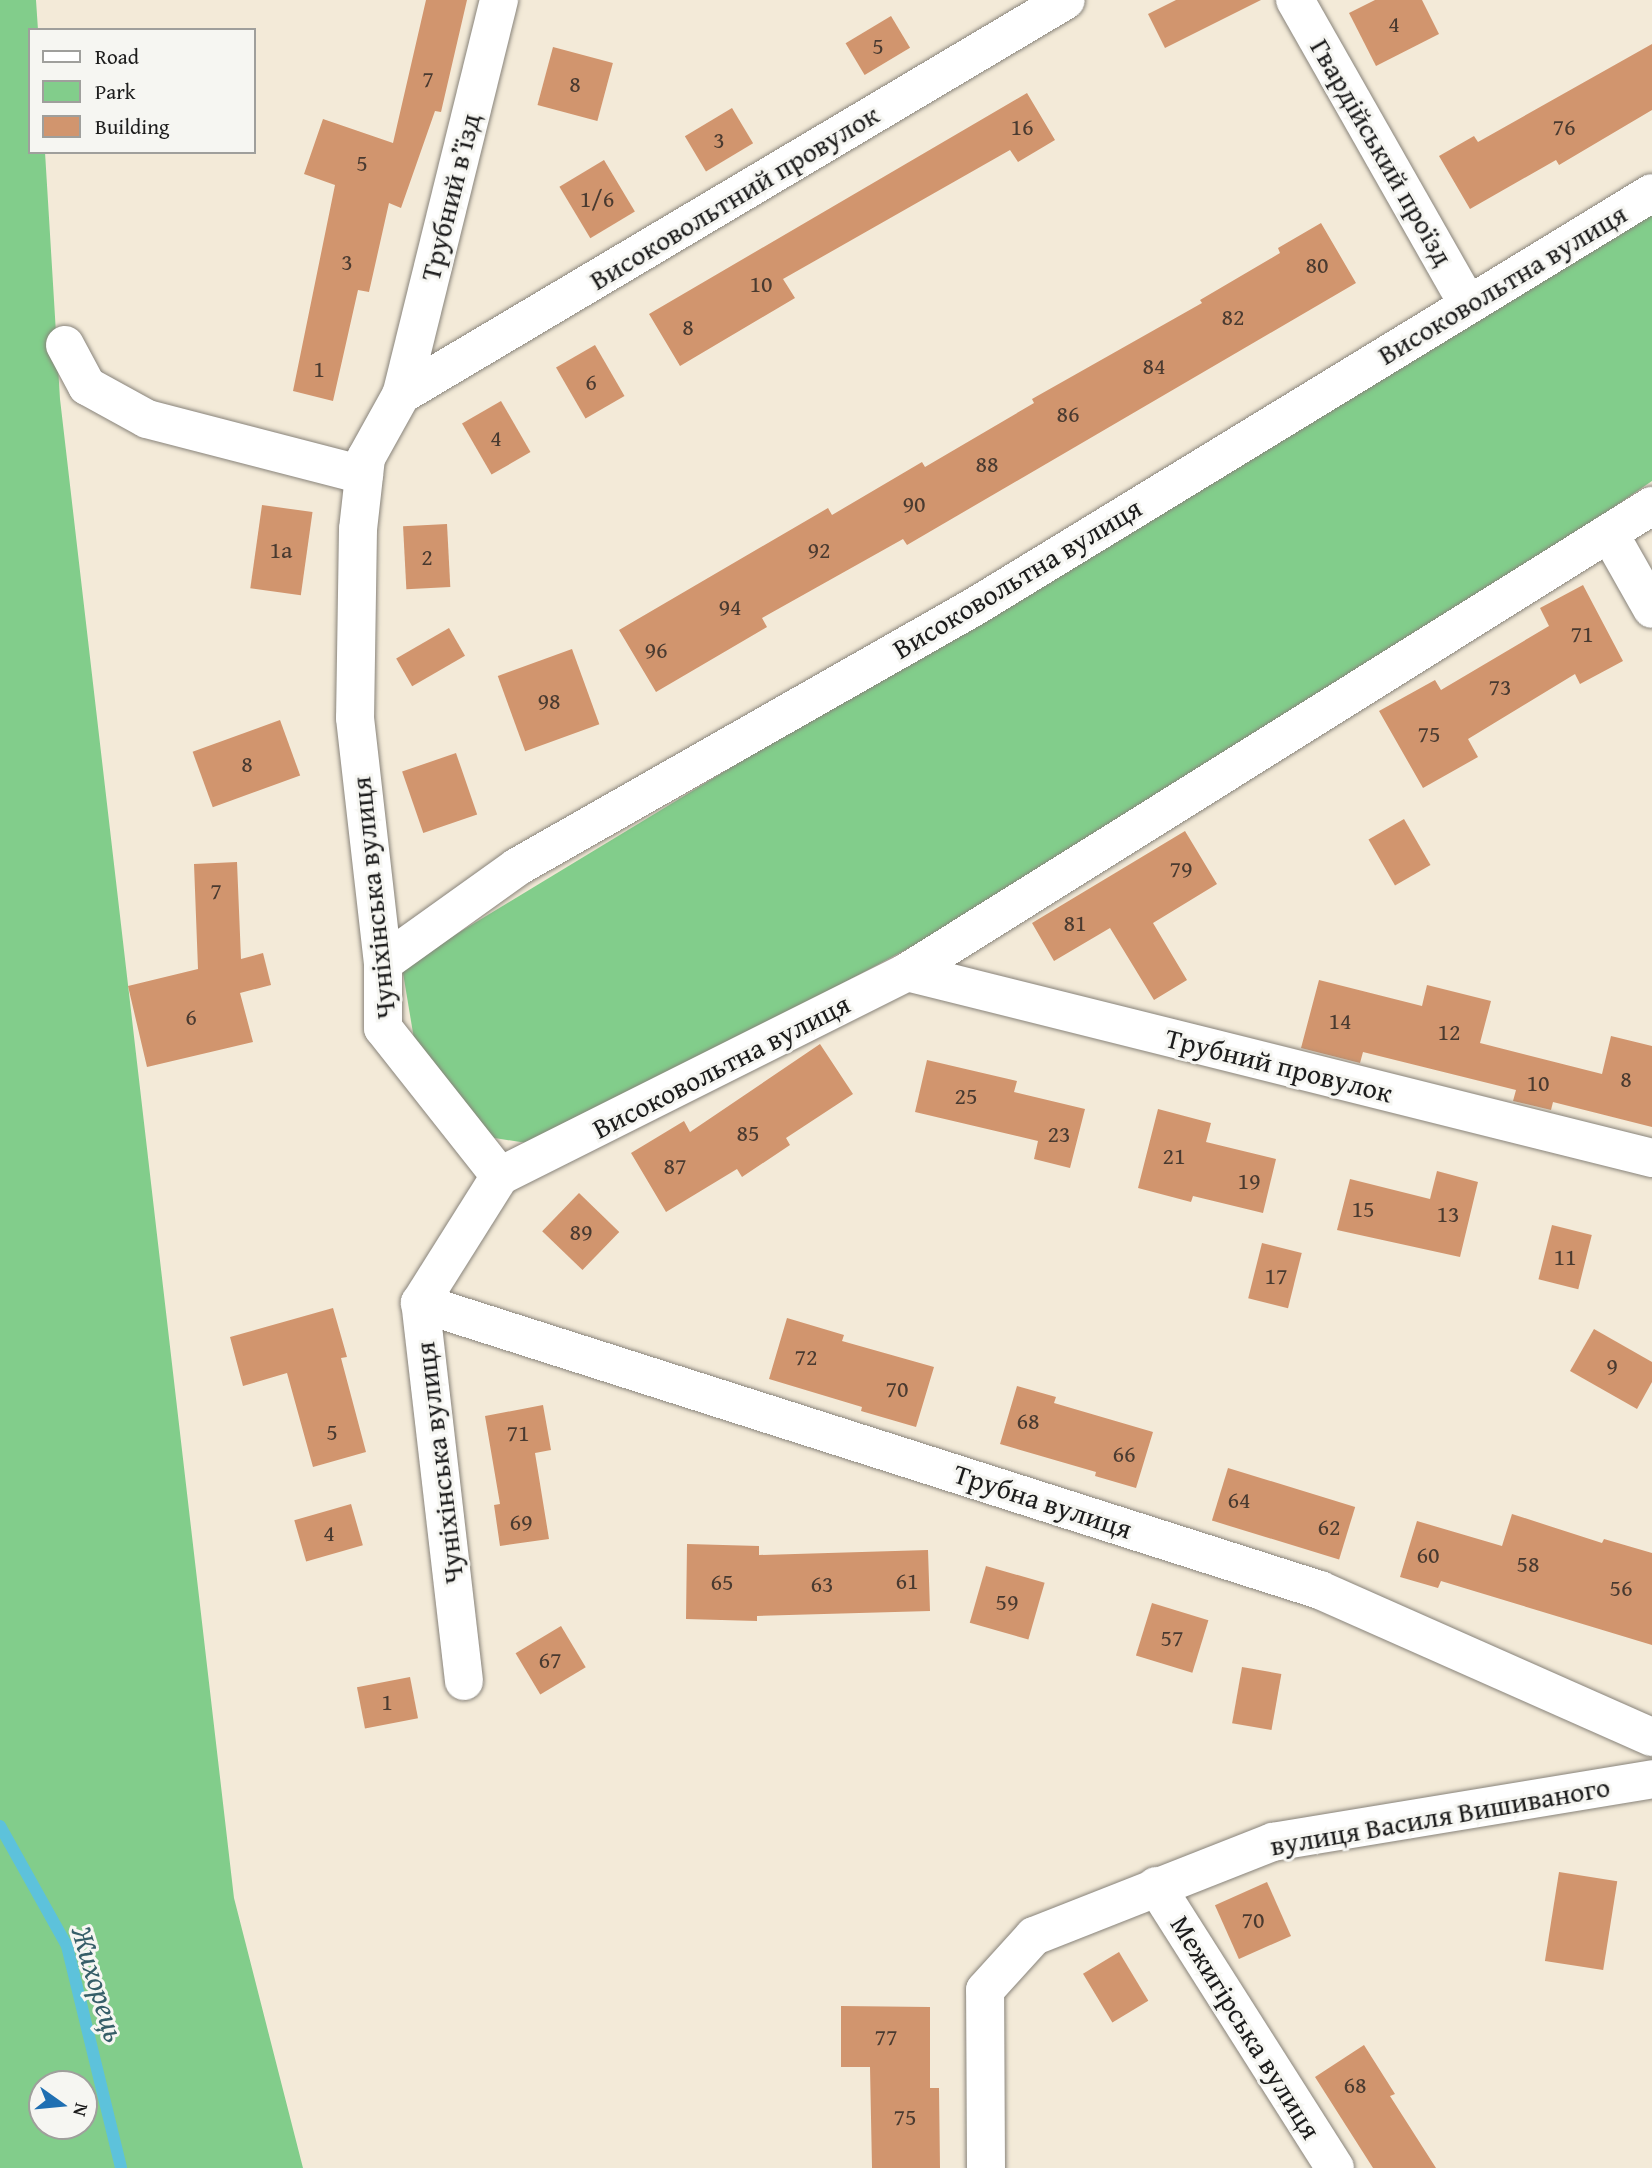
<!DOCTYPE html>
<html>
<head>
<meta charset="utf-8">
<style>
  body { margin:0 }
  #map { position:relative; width:1652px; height:2168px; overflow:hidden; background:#f3ead8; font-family:"Gentium Book Plus",serif }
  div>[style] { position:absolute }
  .green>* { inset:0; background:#82cd8b }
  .stream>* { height:12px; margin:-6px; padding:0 6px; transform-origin:6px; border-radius:6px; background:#5dc2db }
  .building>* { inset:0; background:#d1956e; transform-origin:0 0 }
  .roads { filter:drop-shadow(0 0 2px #88837a) drop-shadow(0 0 2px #88837a) }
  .minor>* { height:38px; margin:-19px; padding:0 19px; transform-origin:19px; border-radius:19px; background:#fff }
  span { translate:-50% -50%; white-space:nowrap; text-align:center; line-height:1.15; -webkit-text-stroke:6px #f6f6f2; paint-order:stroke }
  .number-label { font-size:24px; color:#493a30 }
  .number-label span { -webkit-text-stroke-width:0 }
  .street-label { font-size:28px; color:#1c1c1c }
  .water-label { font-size:30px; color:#365e68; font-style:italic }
  .legend { position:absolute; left:28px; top:28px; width:228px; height:126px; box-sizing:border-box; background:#f6f6f2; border:2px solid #9f9f9c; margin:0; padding:9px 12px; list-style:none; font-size:21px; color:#1c1c1c }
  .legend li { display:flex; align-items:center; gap:14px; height:35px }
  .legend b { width:35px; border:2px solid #9f9f9c }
  .north { position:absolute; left:28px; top:2070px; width:70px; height:70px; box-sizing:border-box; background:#f6f6f2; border:2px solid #9f9f9c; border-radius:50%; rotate:105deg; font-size:19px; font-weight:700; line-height:28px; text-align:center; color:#1c1c1c }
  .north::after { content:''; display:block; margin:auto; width:24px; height:32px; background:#1f6fb2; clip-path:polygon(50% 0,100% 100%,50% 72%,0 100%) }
</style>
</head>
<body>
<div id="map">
  <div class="green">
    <div style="clip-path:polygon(evenodd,0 0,36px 0,38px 30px,30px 30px,30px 152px,45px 152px,60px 399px,234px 1898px,303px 2168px,0 2168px,0 0,42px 2084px,84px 2084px,84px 2126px,42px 2126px,42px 2084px)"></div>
    <div style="clip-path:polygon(1652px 209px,1652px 481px,1595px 520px,922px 941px,539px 1145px,476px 1135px,416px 1051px,402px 967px)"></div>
  </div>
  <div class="stream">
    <div style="left:0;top:1826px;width:137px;rotate:60.8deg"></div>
    <div style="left:67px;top:1946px;width:228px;rotate:76.3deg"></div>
  </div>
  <div class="building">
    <div style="clip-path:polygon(426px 0,467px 0,441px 112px,435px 111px,401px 208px,389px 203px,369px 292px,358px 290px,333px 401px,293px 391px,335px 185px,304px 174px,323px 119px,393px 143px)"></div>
    <div style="clip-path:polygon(1176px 0,1261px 0,1165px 48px,1148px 14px)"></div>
    <div style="clip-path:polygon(1375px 0,1422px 0,1439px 34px,1376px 66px,1349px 13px)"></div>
    <div style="left:891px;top:16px;width:37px;height:53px;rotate:59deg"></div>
    <div style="clip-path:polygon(1652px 44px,1652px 110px,1559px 165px,1556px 160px,1470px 209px,1439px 156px,1474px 136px,1478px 142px)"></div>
    <div style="left:553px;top:47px;width:62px;height:60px;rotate:15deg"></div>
    <div style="clip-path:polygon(1027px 93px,1055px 140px,1018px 162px,1010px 150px,783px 279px,795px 298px,680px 366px,649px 314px)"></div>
    <div style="left:732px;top:108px;width:41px;height:55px;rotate:59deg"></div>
    <div style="left:604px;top:160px;width:60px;height:52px;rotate:59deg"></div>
    <div style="clip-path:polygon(1321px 223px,1356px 283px,907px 545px,903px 539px,762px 618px,767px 627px,656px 692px,619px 630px,828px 508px,832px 515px,922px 462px,925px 467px,1034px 403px,1032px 399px,1202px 303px,1200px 300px,1280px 253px,1278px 248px)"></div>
    <div style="left:595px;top:345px;width:59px;height:45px;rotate:60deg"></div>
    <div style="left:501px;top:401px;width:59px;height:45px;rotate:60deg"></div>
    <div style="left:262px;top:505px;width:51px;height:84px;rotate:8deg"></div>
    <div style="left:447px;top:524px;width:63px;height:44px;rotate:87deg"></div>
    <div style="clip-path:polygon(1583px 585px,1623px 661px,1580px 684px,1575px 674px,1468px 739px,1478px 757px,1423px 788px,1379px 711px,1435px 680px,1441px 690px,1549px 626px,1540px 608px)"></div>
    <div style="left:449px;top:628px;width:32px;height:61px;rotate:60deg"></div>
    <div style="left:572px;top:649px;width:80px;height:79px;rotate:70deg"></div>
    <div style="left:280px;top:720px;width:59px;height:93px;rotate:70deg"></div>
    <div style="left:456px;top:753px;width:65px;height:57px;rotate:71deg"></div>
    <div style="left:1404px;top:819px;width:53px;height:41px;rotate:60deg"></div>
    <div style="clip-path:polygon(1185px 831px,1217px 884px,1153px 923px,1187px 980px,1154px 1000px,1110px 928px,1054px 961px,1032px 923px)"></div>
    <div style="clip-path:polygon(237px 862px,241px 959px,263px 953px,271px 985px,240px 993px,253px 1042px,147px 1067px,128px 986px,198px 969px,194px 864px)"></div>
    <div style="clip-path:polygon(1319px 980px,1422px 1006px,1427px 985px,1491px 1001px,1480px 1043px,1602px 1074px,1611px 1036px,1652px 1046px,1652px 1127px,1553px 1102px,1551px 1110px,1513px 1101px,1516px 1090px,1363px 1052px,1360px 1063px,1301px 1048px)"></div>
    <div style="clip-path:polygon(820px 1044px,853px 1094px,786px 1138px,790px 1145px,742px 1177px,737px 1169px,666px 1212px,631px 1153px,684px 1121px,690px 1132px)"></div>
    <div style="clip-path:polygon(927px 1060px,1017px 1081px,1014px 1092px,1085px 1109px,1070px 1168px,1034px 1159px,1038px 1141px,915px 1112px)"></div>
    <div style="clip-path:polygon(1158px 1109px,1211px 1123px,1206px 1142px,1276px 1159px,1263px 1213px,1193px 1196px,1191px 1202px,1138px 1188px)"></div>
    <div style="clip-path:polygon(1437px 1171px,1478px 1182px,1460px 1257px,1337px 1230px,1350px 1179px,1430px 1199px)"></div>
    <div style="left:579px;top:1193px;width:56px;height:53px;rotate:44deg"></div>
    <div style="left:1552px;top:1225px;width:41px;height:56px;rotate:14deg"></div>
    <div style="left:1262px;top:1243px;width:41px;height:57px;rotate:14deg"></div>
    <div style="clip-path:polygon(333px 1308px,347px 1357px,341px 1358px,366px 1452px,313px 1467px,287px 1373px,243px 1386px,230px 1337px)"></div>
    <div style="clip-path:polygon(787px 1318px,844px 1335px,842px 1341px,934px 1367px,916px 1427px,861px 1411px,862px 1407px,769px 1379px)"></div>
    <div style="clip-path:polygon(1594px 1329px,1652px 1362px,1652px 1382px,1637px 1409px,1570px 1371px)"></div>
    <div style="clip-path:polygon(1017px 1386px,1056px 1397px,1054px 1403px,1153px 1432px,1136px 1488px,1095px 1476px,1096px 1472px,1000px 1444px)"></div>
    <div style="clip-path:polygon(543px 1405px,551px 1450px,535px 1453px,549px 1539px,500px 1546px,494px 1505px,500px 1504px,485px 1416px)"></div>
    <div style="left:1228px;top:1468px;width:133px;height:55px;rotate:17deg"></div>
    <div style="left:351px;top:1504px;width:43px;height:59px;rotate:74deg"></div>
    <div style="clip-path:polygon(1512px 1514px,1602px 1543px,1604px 1539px,1652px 1553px,1652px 1645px,1441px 1581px,1438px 1588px,1400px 1577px,1417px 1521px,1502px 1546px)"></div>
    <div style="clip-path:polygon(687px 1544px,759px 1546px,759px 1555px,928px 1550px,930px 1611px,757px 1616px,757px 1621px,686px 1619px)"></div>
    <div style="left:986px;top:1566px;width:61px;height:59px;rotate:16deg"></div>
    <div style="left:1152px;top:1603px;width:59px;height:55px;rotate:17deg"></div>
    <div style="left:561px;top:1626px;width:48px;height:53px;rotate:59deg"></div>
    <div style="left:1242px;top:1667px;width:40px;height:57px;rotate:10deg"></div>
    <div style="left:410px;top:1677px;width:42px;height:54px;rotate:79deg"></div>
    <div style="left:1559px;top:1872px;width:59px;height:90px;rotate:9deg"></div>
    <div style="left:1267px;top:1882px;width:59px;height:57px;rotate:66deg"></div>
    <div style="left:1119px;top:1952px;width:57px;height:42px;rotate:59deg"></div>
    <div style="clip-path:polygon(841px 2006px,930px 2007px,930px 2088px,939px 2088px,940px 2168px,872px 2168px,870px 2067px,841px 2067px)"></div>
    <div style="clip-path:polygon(1364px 2045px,1395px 2094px,1390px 2096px,1436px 2168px,1373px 2168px,1315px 2077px)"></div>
  </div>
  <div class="roads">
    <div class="minor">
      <div style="left:499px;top:0;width:407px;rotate:103.9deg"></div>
      <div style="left:401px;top:395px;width:72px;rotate:119.1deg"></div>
      <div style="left:366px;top:458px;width:71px;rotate:96.4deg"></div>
      <div style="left:358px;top:529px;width:189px;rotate:90.9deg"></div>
      <div style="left:355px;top:718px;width:247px;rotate:83.5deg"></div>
      <div style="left:383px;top:963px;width:65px;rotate:90deg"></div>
      <div style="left:383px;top:1028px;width:189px;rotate:51.7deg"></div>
      <div style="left:1295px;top:0;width:350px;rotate:60.4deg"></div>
      <div style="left:65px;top:345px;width:47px;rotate:61.8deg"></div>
      <div style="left:87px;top:386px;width:68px;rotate:28.8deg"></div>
      <div style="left:147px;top:419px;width:224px;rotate:14.5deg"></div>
      <div style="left:401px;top:395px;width:773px;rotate:-30.71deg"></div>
      <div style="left:1609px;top:533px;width:87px;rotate:60.5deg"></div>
      <div style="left:383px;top:963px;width:165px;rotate:-35.6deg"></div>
      <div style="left:517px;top:867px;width:526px;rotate:-29.64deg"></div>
      <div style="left:974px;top:607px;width:794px;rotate:-31.41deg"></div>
      <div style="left:907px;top:972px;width:768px;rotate:14.02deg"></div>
      <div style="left:500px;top:1176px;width:455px;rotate:-26.6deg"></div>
      <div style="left:907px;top:972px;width:879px;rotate:-32.03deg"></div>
      <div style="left:420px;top:1303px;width:945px;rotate:17.69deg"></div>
      <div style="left:1320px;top:1590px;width:363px;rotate:23.9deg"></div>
      <div style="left:464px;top:1681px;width:381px;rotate:-96.6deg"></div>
      <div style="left:420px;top:1303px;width:150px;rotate:-57.8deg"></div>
      <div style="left:1156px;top:1886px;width:334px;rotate:57.6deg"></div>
      <div style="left:986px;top:2168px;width:178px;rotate:-90.3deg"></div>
      <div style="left:985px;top:1990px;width:73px;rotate:-47.8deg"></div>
      <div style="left:1034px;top:1936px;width:257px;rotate:-21.5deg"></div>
      <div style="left:1273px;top:1842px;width:384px;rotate:-9.4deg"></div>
    </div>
  </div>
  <div class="number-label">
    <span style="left:1394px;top:24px">4</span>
    <span style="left:878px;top:46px">5</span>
    <span style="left:428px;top:79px">7</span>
    <span style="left:575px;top:84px">8</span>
    <span style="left:1022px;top:127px">16</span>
    <span style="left:1564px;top:127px">76</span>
    <span style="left:719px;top:140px">3</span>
    <span style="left:362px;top:163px">5</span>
    <span style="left:597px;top:199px">1/6</span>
    <span style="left:347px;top:262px">3</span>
    <span style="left:1317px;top:265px">80</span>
    <span style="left:761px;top:284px">10</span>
    <span style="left:1233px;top:317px">82</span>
    <span style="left:688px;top:327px">8</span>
    <span style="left:1154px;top:366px">84</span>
    <span style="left:319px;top:369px">1</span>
    <span style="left:591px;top:382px">6</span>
    <span style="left:1068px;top:414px">86</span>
    <span style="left:496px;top:438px">4</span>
    <span style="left:987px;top:464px">88</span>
    <span style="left:914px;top:504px">90</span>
    <span style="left:281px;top:550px">1а</span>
    <span style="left:819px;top:550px">92</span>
    <span style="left:427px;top:557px">2</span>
    <span style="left:730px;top:607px">94</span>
    <span style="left:1582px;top:634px">71</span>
    <span style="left:656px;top:650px">96</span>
    <span style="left:1500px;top:687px">73</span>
    <span style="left:549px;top:701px">98</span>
    <span style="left:1429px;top:734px">75</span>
    <span style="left:247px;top:764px">8</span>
    <span style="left:1181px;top:869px">79</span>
    <span style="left:216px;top:891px">7</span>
    <span style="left:1075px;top:923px">81</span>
    <span style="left:191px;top:1017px">6</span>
    <span style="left:1340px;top:1021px">14</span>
    <span style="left:1449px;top:1032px">12</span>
    <span style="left:1626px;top:1079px">8</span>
    <span style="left:1538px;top:1083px">10</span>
    <span style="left:966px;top:1096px">25</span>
    <span style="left:748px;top:1133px">85</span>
    <span style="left:1059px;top:1134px">23</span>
    <span style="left:1174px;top:1156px">21</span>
    <span style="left:675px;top:1166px">87</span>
    <span style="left:1249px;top:1181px">19</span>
    <span style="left:1363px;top:1209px">15</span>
    <span style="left:1448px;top:1214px">13</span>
    <span style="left:581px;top:1232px">89</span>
    <span style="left:1565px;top:1257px">11</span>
    <span style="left:1276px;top:1276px">17</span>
    <span style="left:806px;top:1357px">72</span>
    <span style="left:1612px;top:1366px">9</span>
    <span style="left:897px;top:1389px">70</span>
    <span style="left:1028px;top:1421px">68</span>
    <span style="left:332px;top:1432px">5</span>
    <span style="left:518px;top:1433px">71</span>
    <span style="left:1124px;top:1454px">66</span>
    <span style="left:1239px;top:1500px">64</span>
    <span style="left:521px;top:1522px">69</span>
    <span style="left:1329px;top:1527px">62</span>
    <span style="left:329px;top:1533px">4</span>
    <span style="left:1428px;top:1555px">60</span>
    <span style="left:1528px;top:1564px">58</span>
    <span style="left:907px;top:1581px">61</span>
    <span style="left:722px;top:1582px">65</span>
    <span style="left:822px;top:1584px">63</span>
    <span style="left:1621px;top:1588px">56</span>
    <span style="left:1007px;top:1602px">59</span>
    <span style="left:1172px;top:1638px">57</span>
    <span style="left:550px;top:1660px">67</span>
    <span style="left:387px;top:1702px">1</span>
    <span style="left:1253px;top:1920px">70</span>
    <span style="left:886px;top:2037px">77</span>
    <span style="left:1355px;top:2085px">68</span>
    <span style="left:905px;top:2117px">75</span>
  </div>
  <div class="street-label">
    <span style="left:1382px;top:152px;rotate:60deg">Гвардійський проїзд</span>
    <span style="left:450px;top:197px;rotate:-76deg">Трубний в’їзд</span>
    <span style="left:734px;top:197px;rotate:-31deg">Високовольтний провулок</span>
    <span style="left:1502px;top:284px;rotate:-31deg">Високовольтна вулиця</span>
    <span style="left:1017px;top:578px;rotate:-31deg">Високовольтна вулиця</span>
    <span style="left:373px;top:898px;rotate:-96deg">Чуніхінська вулиця</span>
    <span style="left:1279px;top:1065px;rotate:14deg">Трубний провулок</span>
    <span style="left:721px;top:1066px;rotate:-27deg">Високовольтна вулиця</span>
    <span style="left:439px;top:1463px;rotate:-97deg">Чуніхінська вулиця</span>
    <span style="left:1043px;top:1501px;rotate:18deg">Трубна вулиця</span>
    <span style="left:1440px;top:1816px;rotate:-10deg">вулиця Василя Вишиваного</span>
    <span style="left:1246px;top:2027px;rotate:58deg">Межигірська вулиця</span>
  </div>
  <div class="water-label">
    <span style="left:99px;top:1984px;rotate:73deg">Жихорець</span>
  </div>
  <ul class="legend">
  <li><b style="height:9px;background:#fff"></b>Road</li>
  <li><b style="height:19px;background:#82cd8b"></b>Park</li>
  <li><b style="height:19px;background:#d1956e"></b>Building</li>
  </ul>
  <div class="north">N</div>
</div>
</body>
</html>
